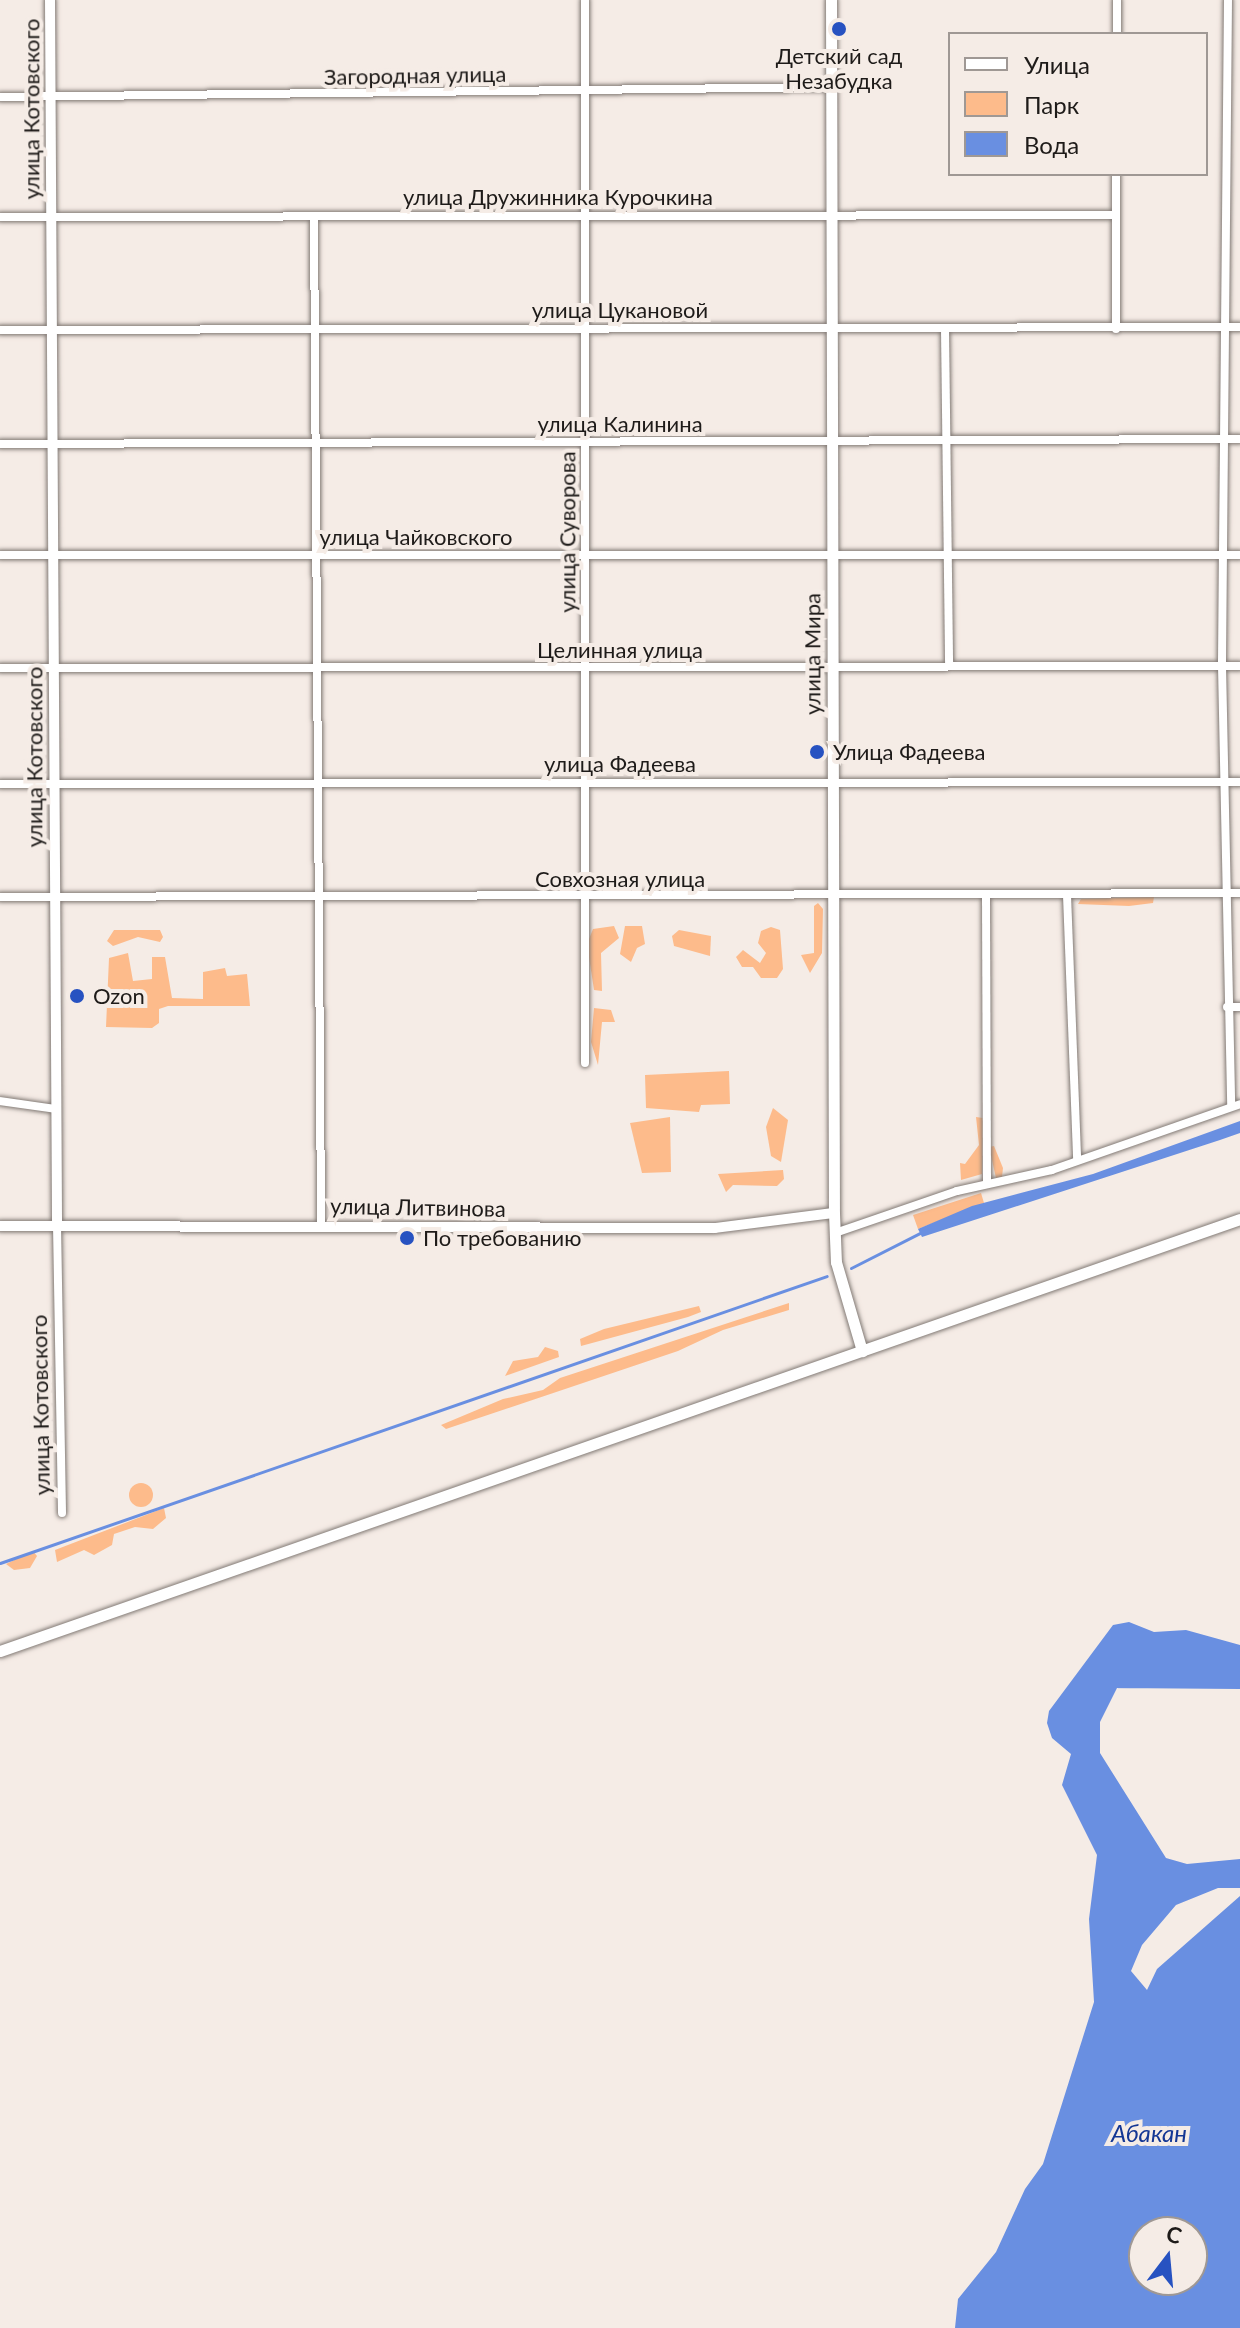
<!DOCTYPE html>
<html>
<head>
<meta charset="utf-8">
<style>
  body { margin:0 }
  #map { position:relative; width:1240px; height:2328px; overflow:hidden; background:#f5ece6; font-family:Lato,sans-serif }
  div>[style] { position:absolute }
  .green>* { inset:0; background:#fdbb8b }
  .round { border-radius:50% }
  .water>* { inset:0; background:#698fe1 }
  .stream>* { height:3px; margin:-1.5px; padding:0 1.5px; transform-origin:1.5px; border-radius:1.5px; background:#698fe1 }
  .roads { filter:drop-shadow(0 0 2px #827a75) drop-shadow(0 0 2px #827a75) }
  .minor>* { height:8px; margin:-4px; padding:0 4px; transform-origin:4px; border-radius:4px; background:#fff }
  .tertiary>* { height:10px; margin:-5px; padding:0 5px; transform-origin:5px; border-radius:5px; background:#fff }
  .secondary>* { height:11px; margin:-5.5px; padding:0 5.5px; transform-origin:5.5px; border-radius:5.5px; background:#fff }
  .dots>* { width:22px; height:22px; translate:-50% -50%; box-sizing:border-box; border:4px solid #f5ece6; border-radius:50% }
  span { translate:-50% -50%; white-space:nowrap; text-align:center; line-height:1.15; -webkit-text-stroke:8px #f5ece6; paint-order:stroke }
  .poi-label { font-size:22px; color:#1e1b19 }
  .left { translate:0 -50%; text-align:left }
  .street-label { font-size:22px; color:#1e1b19 }
  .water-label { font-size:24px; color:#133694; font-style:italic }
  .legend { position:absolute; left:948px; top:32px; width:260px; height:144px; box-sizing:border-box; background:#f5ece6; border:2px solid #9f9894; margin:0; padding:10px 14px; list-style:none; font-size:24px; color:#1e1b19 }
  .legend li { display:flex; align-items:center; gap:16px; height:40px }
  .legend b { width:40px; border:2px solid #9f9894 }
  .north { position:absolute; left:1128px; top:2216px; width:80px; height:80px; box-sizing:border-box; background:#f5ece6; border:2px solid #9f9894; border-radius:50%; rotate:16deg; font-size:22px; font-weight:700; line-height:32px; text-align:center; color:#1e1b19 }
  .north::after { content:''; display:block; margin:auto; width:28px; height:36px; background:#2752c1; clip-path:polygon(50% 0,100% 100%,50% 72%,0 100%) }
</style>
</head>
<body>
<div id="map">
  <div class="green">
    <div style="clip-path:polygon(1154px 897px,1153px 903px,1129px 906px,1078px 904px,1081px 899px)"></div>
    <div style="clip-path:polygon(818px 903px,823px 909px,822px 953px,810px 973px,801px 955px,814px 953px,814px 906px)"></div>
    <div style="clip-path:polygon(614px 926px,619px 938px,601px 953px,602px 991px,594px 990px,587px 944px,593px 929px)"></div>
    <div style="clip-path:polygon(625px 926px,642px 926px,645px 944px,637px 948px,631px 962px,620px 954px)"></div>
    <div style="clip-path:polygon(771px 927px,780px 930px,783px 969px,777px 978px,761px 978px,753px 967px,742px 967px,736px 957px,743px 950px,760px 963px,766px 953px,758px 943px,761px 931px)"></div>
    <div style="clip-path:polygon(114px 930px,160px 930px,163px 937px,160px 942px,138px 937px,113px 946px,107px 941px)"></div>
    <div style="clip-path:polygon(679px 930px,711px 936px,710px 956px,674px 946px,672px 936px)"></div>
    <div style="clip-path:polygon(128px 953px,133px 981px,152px 979px,152px 957px,165px 957px,172px 998px,203px 999px,203px 972px,225px 968px,227px 976px,247px 974px,250px 1006px,168px 1006px,159px 1009px,159px 1023px,152px 1028px,106px 1027px,109px 958px)"></div>
    <div style="clip-path:polygon(594px 1008px,611px 1010px,615px 1022px,602px 1022px,598px 1065px,591px 1042px)"></div>
    <div style="clip-path:polygon(729px 1071px,730px 1104px,701px 1105px,699px 1112px,646px 1108px,645px 1075px)"></div>
    <div style="clip-path:polygon(773px 1108px,788px 1120px,781px 1162px,771px 1156px,766px 1127px)"></div>
    <div style="clip-path:polygon(670px 1117px,671px 1172px,642px 1173px,630px 1123px)"></div>
    <div style="clip-path:polygon(976px 1117px,983px 1118px,982px 1174px,961px 1180px,960px 1163px,965px 1164px,979px 1145px)"></div>
    <div style="clip-path:polygon(994px 1146px,1003px 1168px,1002px 1177px,996px 1178px,989px 1147px)"></div>
    <div style="clip-path:polygon(783px 1170px,784px 1179px,777px 1186px,733px 1185px,726px 1192px,718px 1174px)"></div>
    <div style="clip-path:polygon(981px 1193px,984px 1203px,918px 1229px,913px 1215px)"></div>
    <div style="clip-path:polygon(567px 1234px,567px 1244px,555px 1250px,512px 1249px,507px 1242px,513px 1235px)"></div>
    <div style="clip-path:polygon(789px 1303px,789px 1310px,723px 1330px,678px 1351px,446px 1429px,441px 1425px,503px 1399px,543px 1390px,560px 1378px)"></div>
    <div style="clip-path:polygon(699px 1306px,701px 1312px,688px 1317px,581px 1346px,580px 1339px,604px 1329px)"></div>
    <div style="clip-path:polygon(545px 1347px,558px 1351px,559px 1357px,505px 1376px,513px 1361px,538px 1357px)"></div>
    <div class="round" style="left:129px;top:1483px;width:24px;height:24px"></div>
    <div style="clip-path:polygon(164px 1508px,166px 1518px,153px 1529px,135px 1527px,114px 1534px,112px 1545px,94px 1555px,84px 1550px,57px 1562px,55px 1550px)"></div>
    <div style="clip-path:polygon(33px 1551px,37px 1556px,30px 1568px,14px 1570px,6px 1564px)"></div>
  </div>
  <div class="water">
    <div style="clip-path:polygon(1240px 1121px,1240px 1133px,1220px 1140px,922px 1237px,918px 1229px,972px 1206px,1093px 1174px)"></div>
    <div style="clip-path:polygon(evenodd,1129px 1622px,1154px 1632px,1186px 1630px,1240px 1645px,1240px 1689px,1117px 1688px,1100px 1722px,1100px 1753px,1166px 1858px,1187px 1864px,1240px 1859px,1240px 1888px,1218px 1888px,1176px 1905px,1142px 1945px,1131px 1971px,1147px 1990px,1157px 1969px,1240px 1896px,1240px 2328px,955px 2328px,958px 2299px,996px 2252px,1025px 2189px,1043px 2164px,1094px 2002px,1089px 1919px,1097px 1855px,1062px 1785px,1071px 1754px,1052px 1738px,1047px 1723px,1049px 1711px,1113px 1625px,1129px 1622px,1144px 2232px,1192px 2232px,1192px 2280px,1144px 2280px,1144px 2232px)"></div>
  </div>
  <div class="stream">
    <div style="left:851px;top:1268px;width:77px;rotate:-26.9deg"></div>
    <div style="left:0;top:1563px;width:875px;rotate:-19.14deg"></div>
  </div>
  <div class="roads">
    <div class="minor">
      <div style="left:585px;top:0;width:1063px;rotate:90deg"></div>
      <div style="left:1228px;top:0;width:666px;rotate:90.52deg"></div>
      <div style="left:1222px;top:666px;width:440px;rotate:88.8deg"></div>
      <div style="left:1117px;top:34px;width:34px;rotate:-90deg"></div>
      <div style="left:0;top:97px;width:830px;rotate:-0.69deg"></div>
      <div style="left:0;top:217px;width:1116px;rotate:-0.1deg"></div>
      <div style="left:314px;top:217px;width:1009px;rotate:89.6deg"></div>
      <div style="left:945px;top:329px;width:337px;rotate:89.3deg"></div>
      <div style="left:1116px;top:329px;width:155px;rotate:-90deg"></div>
      <div style="left:0;top:330px;width:1240px;rotate:-0.14deg"></div>
      <div style="left:0;top:444px;width:1240px;rotate:-0.23deg"></div>
      <div style="left:0;top:555px;width:1240px"></div>
      <div style="left:0;top:668px;width:1240px;rotate:-0.09deg"></div>
      <div style="left:0;top:784px;width:1240px;rotate:-0.09deg"></div>
      <div style="left:1067px;top:895px;width:265px;rotate:87.8deg"></div>
      <div style="left:986px;top:896px;width:287px;rotate:89.8deg"></div>
      <div style="left:0;top:897px;width:1240px;rotate:-0.18deg"></div>
      <div style="left:1227px;top:1007px;width:13px"></div>
      <div style="left:0;top:1101px;width:57px;rotate:8.1deg"></div>
      <div style="left:57px;top:1225px;width:288px;rotate:89deg"></div>
      <div style="left:835px;top:1233px;width:129px;rotate:-19deg"></div>
      <div style="left:957px;top:1191px;width:97px;rotate:-12.5deg"></div>
      <div style="left:1052px;top:1170px;width:199px;rotate:-19.3deg"></div>
    </div>
    <div class="tertiary">
      <div style="left:50px;top:0;width:1225px;rotate:89.67deg"></div>
      <div style="left:0;top:1226px;width:715px;rotate:0.16deg"></div>
      <div style="left:715px;top:1228px;width:120px;rotate:-7.2deg"></div>
    </div>
    <div class="secondary">
      <div style="left:831px;top:0;width:1213px;rotate:89.86deg"></div>
      <div style="left:834px;top:1213px;width:49px;rotate:87.7deg"></div>
      <div style="left:836px;top:1262px;width:93px;rotate:73.7deg"></div>
      <div style="left:0;top:1651px;width:1313px;rotate:-19.21deg"></div>
    </div>
  </div>
  <div class="dots">
    <div style="left:839px;top:29px;background:#2752c1"></div>
    <div style="left:817px;top:752px;background:#2752c1"></div>
    <div style="left:77px;top:996px;background:#2752c1"></div>
    <div style="left:407px;top:1238px;background:#2752c1"></div>
  </div>
  <div class="poi-label">
    <span style="left:839px;top:68px">Детский сад<br>Незабудка</span>
    <span class="left" style="left:833px;top:752px">Улица Фадеева</span>
    <span class="left" style="left:93px;top:996px">Ozon</span>
    <span class="left" style="left:423px;top:1238px">По требованию</span>
  </div>
  <div class="street-label">
    <span style="left:415px;top:75px;rotate:-1deg">Загородная улица</span>
    <span style="left:31px;top:109px;rotate:-90deg">улица Котовского</span>
    <span style="left:558px;top:197px">улица Дружинника Курочкина</span>
    <span style="left:620px;top:310px">улица Цукановой</span>
    <span style="left:620px;top:424px">улица Калинина</span>
    <span style="left:567px;top:532px;rotate:-90deg">улица Суворова</span>
    <span style="left:416px;top:537px">улица Чайковского</span>
    <span style="left:620px;top:650px">Целинная улица</span>
    <span style="left:812px;top:654px;rotate:-90deg">улица Мира</span>
    <span style="left:34px;top:757px;rotate:-90deg">улица Котовского</span>
    <span style="left:620px;top:764px">улица Фадеева</span>
    <span style="left:620px;top:879px">Совхозная улица</span>
    <span style="left:418px;top:1207px;rotate:1deg">улица Литвинова</span>
    <span style="left:40px;top:1405px;rotate:-91deg">улица Котовского</span>
  </div>
  <div class="water-label">
    <span style="left:1149px;top:2133px">Абакан</span>
  </div>
  <ul class="legend">
  <li><b style="height:10px;background:#fff"></b>Улица</li>
  <li><b style="height:22px;background:#fdbb8b"></b>Парк</li>
  <li><b style="height:22px;background:#698fe1"></b>Вода</li>
  </ul>
  <div class="north">С</div>
</div>
</body>
</html>
